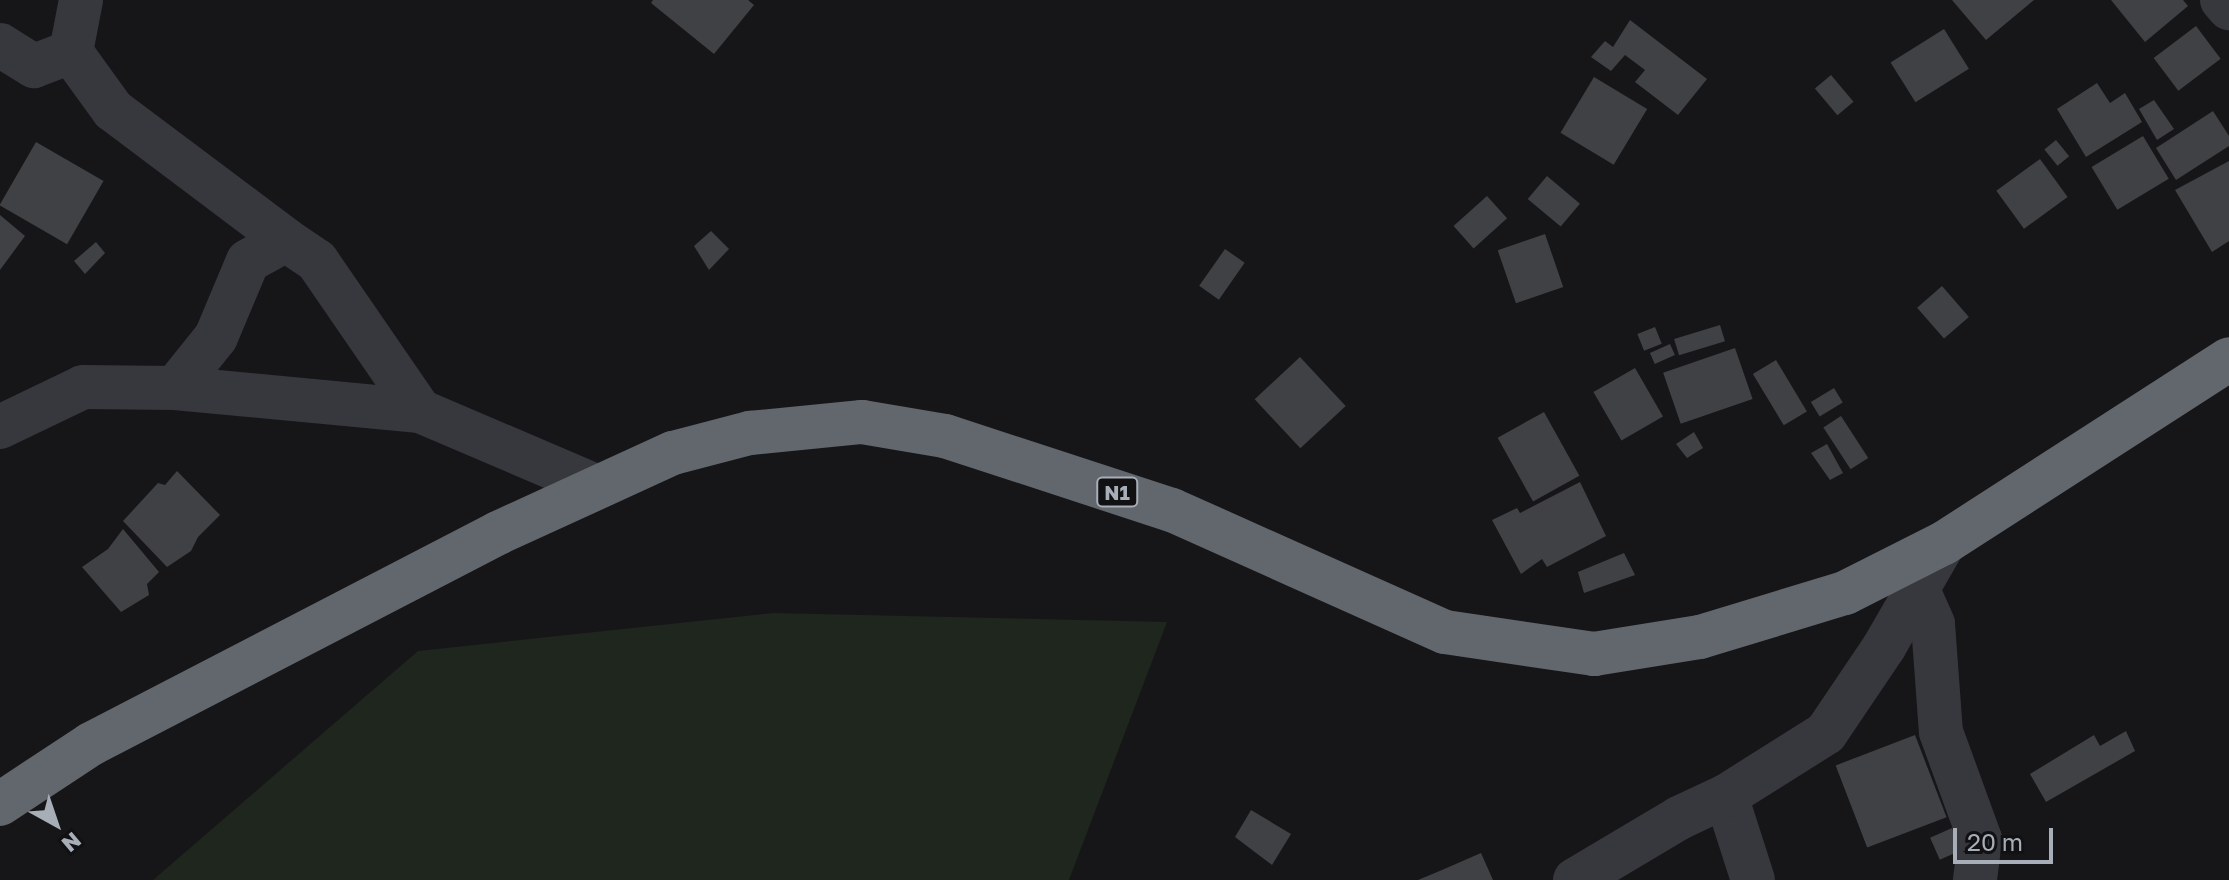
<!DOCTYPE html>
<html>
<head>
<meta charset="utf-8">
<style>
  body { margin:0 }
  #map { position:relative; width:2229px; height:880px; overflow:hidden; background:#161618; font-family:"Golos Text",sans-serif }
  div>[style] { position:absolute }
  .green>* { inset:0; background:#1e261e }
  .building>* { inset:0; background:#404145; transform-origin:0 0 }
  .minor>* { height:44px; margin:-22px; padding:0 22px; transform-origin:22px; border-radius:22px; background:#37383d }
  .highway>* { height:44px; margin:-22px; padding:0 22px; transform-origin:22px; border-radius:22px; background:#62676e }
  span { translate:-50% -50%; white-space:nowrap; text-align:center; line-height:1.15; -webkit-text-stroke:6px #111113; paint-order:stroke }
  .shield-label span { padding:2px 6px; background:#111113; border:2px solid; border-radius:6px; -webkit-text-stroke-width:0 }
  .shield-label { font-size:20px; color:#a7aeb8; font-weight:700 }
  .north { position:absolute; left:16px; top:784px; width:80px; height:80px; -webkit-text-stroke:6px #111113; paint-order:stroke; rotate:140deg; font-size:22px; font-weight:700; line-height:32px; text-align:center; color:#a7aeb8 }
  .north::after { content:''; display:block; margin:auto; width:28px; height:36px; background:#a7aeb8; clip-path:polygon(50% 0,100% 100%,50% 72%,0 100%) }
  .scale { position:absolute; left:1953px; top:828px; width:100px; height:36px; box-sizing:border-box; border:4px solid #a7aeb8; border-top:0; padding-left:10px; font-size:24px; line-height:28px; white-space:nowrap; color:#a7aeb8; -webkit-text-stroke:6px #111113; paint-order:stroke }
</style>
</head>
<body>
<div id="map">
  <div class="green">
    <div style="clip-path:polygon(773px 613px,1167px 622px,1069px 880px,153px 880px,418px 651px)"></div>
  </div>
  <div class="building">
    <div style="clip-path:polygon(653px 0,748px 0,754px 5px,714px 54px,651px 3px)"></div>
    <div style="clip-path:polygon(1952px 0,2034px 0,1986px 40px)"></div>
    <div style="clip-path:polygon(2111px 0,2183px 0,2188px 6px,2145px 42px)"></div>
    <div style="clip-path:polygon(1630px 20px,1707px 79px,1678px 115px,1635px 82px,1645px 70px,1625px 55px,1611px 71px,1591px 57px,1605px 41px,1613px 47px)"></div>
    <div style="left:2196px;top:26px;width:41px;height:53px;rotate:53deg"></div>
    <div style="left:1944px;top:29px;width:47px;height:63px;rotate:58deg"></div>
    <div style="left:1831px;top:75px;width:35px;height:21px;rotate:50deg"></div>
    <div style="left:1594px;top:77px;width:62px;height:65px;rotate:31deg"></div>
    <div style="clip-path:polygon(2097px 83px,2110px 103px,2125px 93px,2142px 122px,2086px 157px,2057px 109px)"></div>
    <div style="clip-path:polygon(2154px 100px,2174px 129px,2157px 140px,2139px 109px)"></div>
    <div style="clip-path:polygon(2213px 111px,2229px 136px,2229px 146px,2176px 180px,2156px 148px)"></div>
    <div style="left:2143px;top:136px;width:50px;height:60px;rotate:59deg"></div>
    <div style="left:2056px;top:140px;width:21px;height:15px;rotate:51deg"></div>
    <div style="left:36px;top:142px;width:78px;height:73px;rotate:30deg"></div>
    <div style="left:2040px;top:159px;width:47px;height:54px;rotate:54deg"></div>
    <div style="clip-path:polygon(2229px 161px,2229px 241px,2212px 252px,2175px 190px)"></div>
    <div style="left:1547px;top:176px;width:43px;height:30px;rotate:40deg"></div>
    <div style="left:1487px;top:196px;width:30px;height:45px;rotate:48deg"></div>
    <div style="clip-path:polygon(0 215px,25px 236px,0 270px)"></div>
    <div style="clip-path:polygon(711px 231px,729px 249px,709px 270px,694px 246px)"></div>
    <div style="left:1545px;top:234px;width:56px;height:50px;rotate:71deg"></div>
    <div style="clip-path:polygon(96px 242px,105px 253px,85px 274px,74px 261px)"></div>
    <div style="left:1225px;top:249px;width:24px;height:45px;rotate:35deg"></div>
    <div style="left:1942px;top:286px;width:41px;height:33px;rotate:49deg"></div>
    <div style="left:1720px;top:325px;width:17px;height:48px;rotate:73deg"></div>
    <div style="left:1655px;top:327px;width:18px;height:19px;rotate:68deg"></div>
    <div style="left:1670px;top:344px;width:12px;height:22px;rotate:66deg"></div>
    <div style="left:1735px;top:348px;width:54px;height:76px;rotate:71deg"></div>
    <div style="left:1300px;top:357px;width:67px;height:62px;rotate:47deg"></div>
    <div style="left:1776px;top:360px;width:60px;height:27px;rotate:59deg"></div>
    <div style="left:1635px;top:368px;width:56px;height:48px;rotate:60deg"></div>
    <div style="left:1834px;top:388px;width:17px;height:27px;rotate:59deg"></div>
    <div style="left:1544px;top:412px;width:73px;height:53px;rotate:61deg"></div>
    <div style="left:1841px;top:416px;width:50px;height:21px;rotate:57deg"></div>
    <div style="clip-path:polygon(1694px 432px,1703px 448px,1687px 458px,1676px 444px)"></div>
    <div style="clip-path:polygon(1827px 444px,1843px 473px,1830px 480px,1811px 453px)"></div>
    <div style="clip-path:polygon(177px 471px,220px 515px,198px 537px,191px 551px,167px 567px,123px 521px,158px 483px,165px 485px)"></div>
    <div style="clip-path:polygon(1580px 482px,1606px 536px,1547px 567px,1542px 559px,1521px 574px,1492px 520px,1517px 508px,1520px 513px)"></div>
    <div style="clip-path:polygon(123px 529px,159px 572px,147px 584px,149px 595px,121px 612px,82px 567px,108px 549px)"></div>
    <div style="clip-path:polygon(1624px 553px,1635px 575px,1584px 593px,1578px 572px)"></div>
    <div style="clip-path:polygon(2126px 731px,2135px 751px,2046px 802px,2030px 774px,2094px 735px,2100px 746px)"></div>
    <div style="left:1915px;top:735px;width:88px;height:85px;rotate:69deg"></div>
    <div style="clip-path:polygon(1251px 810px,1291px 834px,1272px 865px,1235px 837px)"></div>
    <div style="left:1952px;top:828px;width:24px;height:24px;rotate:66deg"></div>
    <div style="clip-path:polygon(1481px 853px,1493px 880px,1418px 880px,1442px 870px)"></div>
  </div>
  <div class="minor">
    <div style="left:81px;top:0;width:53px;rotate:100.9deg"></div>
    <div style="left:71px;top:52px;width:72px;rotate:54.1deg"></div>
    <div style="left:113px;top:110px;width:216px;rotate:36.9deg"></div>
    <div style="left:2222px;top:0;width:11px;rotate:49deg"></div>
    <div style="left:0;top:45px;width:40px;rotate:32deg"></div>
    <div style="left:34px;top:66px;width:40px;rotate:-21deg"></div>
    <div style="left:175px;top:388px;width:246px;rotate:5.4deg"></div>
    <div style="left:0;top:427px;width:92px;rotate:-25.7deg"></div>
    <div style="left:83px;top:387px;width:92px;rotate:0.6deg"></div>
    <div style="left:175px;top:388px;width:65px;rotate:-51.2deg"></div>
    <div style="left:216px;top:337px;width:82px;rotate:-67.2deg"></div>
    <div style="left:248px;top:261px;width:43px;rotate:-28.9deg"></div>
    <div style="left:286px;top:240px;width:37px;rotate:34deg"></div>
    <div style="left:317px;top:261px;width:182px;rotate:55.5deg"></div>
    <div style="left:420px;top:411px;width:191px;rotate:23.1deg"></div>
    <div style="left:1918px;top:590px;width:37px;rotate:66deg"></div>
    <div style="left:1933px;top:624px;width:108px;rotate:85.8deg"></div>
    <div style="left:1941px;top:732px;width:114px;rotate:70deg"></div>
    <div style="left:1980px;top:839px;width:41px;rotate:97deg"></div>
    <div style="left:1726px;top:796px;width:88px;rotate:72.2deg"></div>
    <div style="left:1575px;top:880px;width:121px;rotate:-30.8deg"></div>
    <div style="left:1679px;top:818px;width:52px;rotate:-25.1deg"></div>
    <div style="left:1726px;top:796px;width:118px;rotate:-32.2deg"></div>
    <div style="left:1826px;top:733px;width:104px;rotate:-56deg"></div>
    <div style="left:1884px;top:647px;width:120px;rotate:-60deg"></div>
  </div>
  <div class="highway">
    <div style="left:0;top:804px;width:109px;rotate:-33.4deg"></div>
    <div style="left:91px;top:744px;width:458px;rotate:-27.4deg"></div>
    <div style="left:498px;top:533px;width:192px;rotate:-24.6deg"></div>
    <div style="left:673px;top:453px;width:80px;rotate:-14.6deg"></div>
    <div style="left:750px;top:433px;width:113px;rotate:-5.6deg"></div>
    <div style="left:862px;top:422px;width:84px;rotate:9.6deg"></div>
    <div style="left:945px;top:436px;width:239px;rotate:18.1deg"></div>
    <div style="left:1172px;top:510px;width:299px;rotate:24.1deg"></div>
    <div style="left:1445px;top:632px;width:151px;rotate:8.4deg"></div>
    <div style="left:1594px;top:654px;width:107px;rotate:-9.1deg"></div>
    <div style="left:1700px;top:637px;width:152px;rotate:-16.9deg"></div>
    <div style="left:1845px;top:593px;width:111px;rotate:-26.8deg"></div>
    <div style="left:1944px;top:543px;width:339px;rotate:-32.8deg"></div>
  </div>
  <div class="shield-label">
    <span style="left:1117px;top:492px">N1</span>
  </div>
  <div class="north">N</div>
  <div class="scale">20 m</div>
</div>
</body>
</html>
